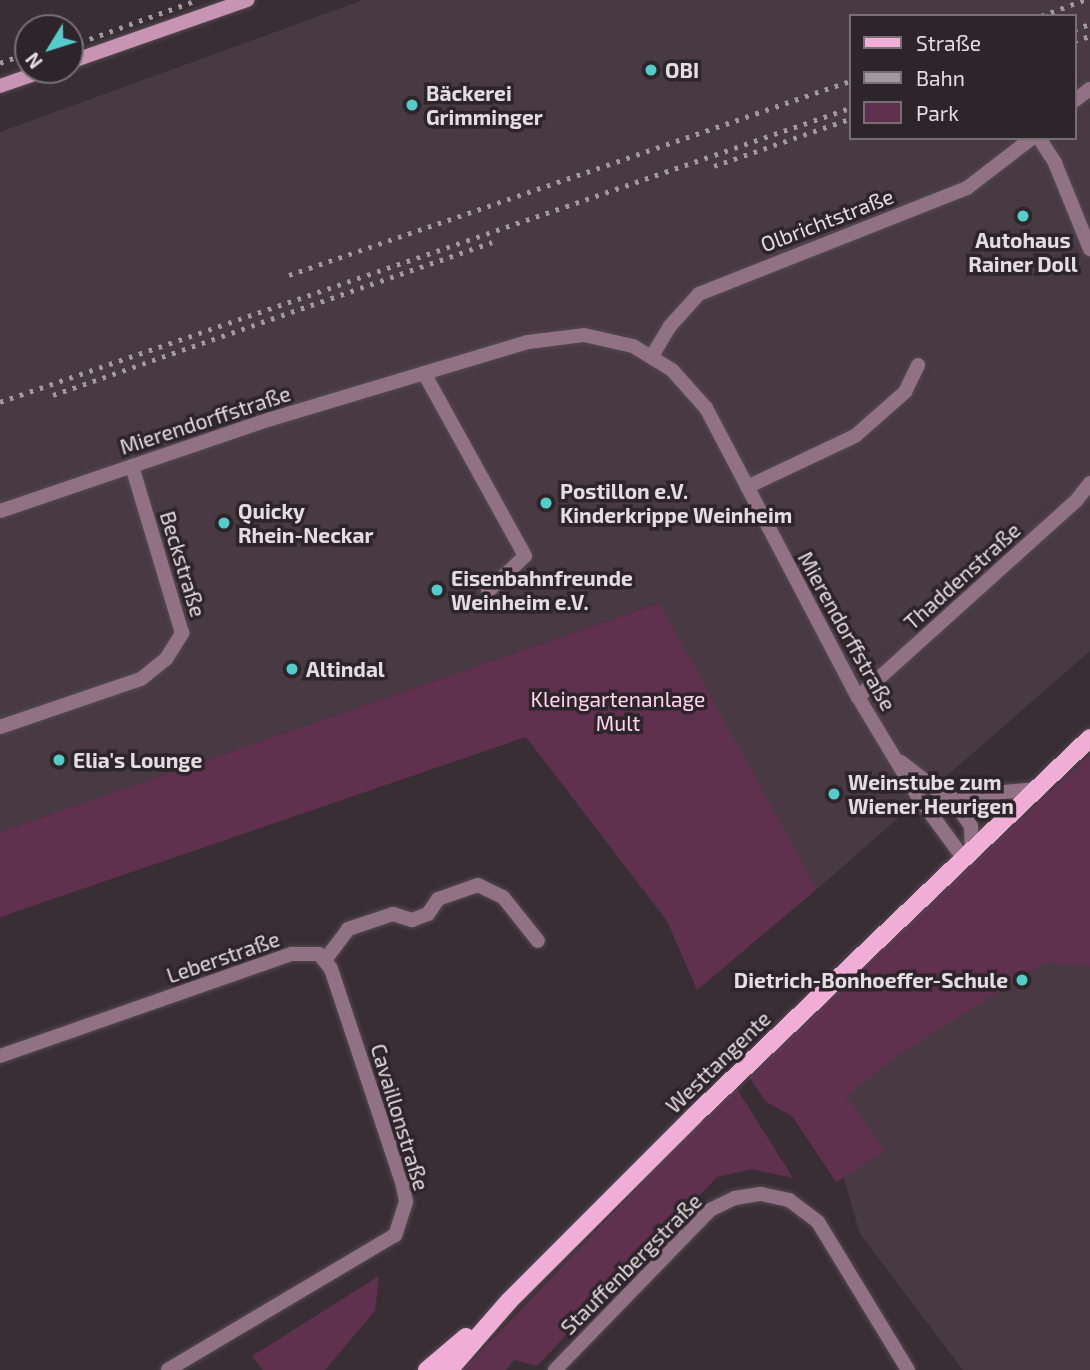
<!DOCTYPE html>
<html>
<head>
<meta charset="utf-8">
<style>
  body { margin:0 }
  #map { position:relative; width:1090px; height:1370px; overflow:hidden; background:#392e34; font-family:"Exo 2",sans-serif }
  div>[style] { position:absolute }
  .built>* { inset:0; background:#483942 }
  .green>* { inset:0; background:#5f314f }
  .roads { filter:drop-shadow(0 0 2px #544a50) drop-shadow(0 0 2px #544a50) }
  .minor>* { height:14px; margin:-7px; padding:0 7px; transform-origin:7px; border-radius:7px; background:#917184 }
  .secondary>* { height:14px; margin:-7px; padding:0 7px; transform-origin:7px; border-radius:7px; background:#c794b3 }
  .primary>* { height:18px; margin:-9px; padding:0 9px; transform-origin:9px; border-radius:9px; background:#f0aed7 }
  .rail>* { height:5px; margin-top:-2.5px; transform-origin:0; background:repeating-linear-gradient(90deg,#a2999e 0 3.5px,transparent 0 10.5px) }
  .dots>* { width:19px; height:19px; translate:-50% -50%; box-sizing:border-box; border:4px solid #2e252a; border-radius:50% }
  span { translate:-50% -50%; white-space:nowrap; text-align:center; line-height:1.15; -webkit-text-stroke:7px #2e252a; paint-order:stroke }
  .poi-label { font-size:21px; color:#e4dde1; font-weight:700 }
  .left { translate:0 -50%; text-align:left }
  .right { translate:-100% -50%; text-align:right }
  .street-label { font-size:21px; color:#e4dde1 }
  .park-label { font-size:21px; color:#fed5ed }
  .legend { position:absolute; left:849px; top:14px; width:228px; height:126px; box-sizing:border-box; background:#2e252a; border:2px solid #776f73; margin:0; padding:9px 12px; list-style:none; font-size:21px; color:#e4dde1 }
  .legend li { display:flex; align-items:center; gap:14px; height:35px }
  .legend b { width:35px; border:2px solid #776f73 }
  .north { position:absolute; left:14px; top:14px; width:70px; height:70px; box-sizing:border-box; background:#2e252a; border:2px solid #776f73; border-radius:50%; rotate:232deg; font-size:19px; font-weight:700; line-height:28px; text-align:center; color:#e4dde1 }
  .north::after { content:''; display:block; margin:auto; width:24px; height:32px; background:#53cdc9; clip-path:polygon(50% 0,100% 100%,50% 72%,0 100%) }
</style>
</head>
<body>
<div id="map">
  <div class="built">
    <div style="clip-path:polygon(evenodd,363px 0,1090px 0,1090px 651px,817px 889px,658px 603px,0 832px,0 132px,363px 0,850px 16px,1074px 16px,1074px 138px,850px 138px,850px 16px)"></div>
    <div style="clip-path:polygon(1090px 845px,1090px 1370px,963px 1370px,860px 1234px,824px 1110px)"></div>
  </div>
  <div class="green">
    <div style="clip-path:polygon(659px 603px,817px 889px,697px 990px,667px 921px,526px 737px,0 917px,0 832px)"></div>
    <div style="clip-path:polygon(1090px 755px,1090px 966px,1045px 962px,900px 1054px,846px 1096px,885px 1151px,836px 1182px,792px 1116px,766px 1102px,746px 1073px)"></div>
    <div style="clip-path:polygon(735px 1086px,793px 1178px,752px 1169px,717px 1177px,537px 1366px,514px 1360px,506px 1370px,463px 1370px)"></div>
    <div style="clip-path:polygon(379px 1276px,375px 1311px,325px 1370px,263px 1370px,252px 1356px)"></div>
  </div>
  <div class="roads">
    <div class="minor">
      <div style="left:1074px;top:101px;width:20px;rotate:-37deg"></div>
      <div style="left:1039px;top:138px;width:30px;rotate:57deg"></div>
      <div style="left:1055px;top:163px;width:93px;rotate:67.9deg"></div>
      <div style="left:652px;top:356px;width:35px;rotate:-59deg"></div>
      <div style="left:670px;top:326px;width:43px;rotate:-47.8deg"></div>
      <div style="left:699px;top:294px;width:288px;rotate:-21.6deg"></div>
      <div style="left:967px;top:188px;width:82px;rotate:-37.6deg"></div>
      <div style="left:424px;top:373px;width:209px;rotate:61.1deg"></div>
      <div style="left:525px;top:556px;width:51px;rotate:136.6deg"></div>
      <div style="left:747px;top:487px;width:119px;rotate:-25.3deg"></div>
      <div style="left:855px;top:436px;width:67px;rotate:-41.3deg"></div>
      <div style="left:905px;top:392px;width:30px;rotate:-64deg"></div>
      <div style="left:0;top:511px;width:286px;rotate:-18.8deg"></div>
      <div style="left:271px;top:419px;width:268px;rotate:-16.7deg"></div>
      <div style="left:528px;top:342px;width:56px;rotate:-7.1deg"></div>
      <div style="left:584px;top:335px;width:50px;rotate:12.7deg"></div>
      <div style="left:633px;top:346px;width:46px;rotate:31.6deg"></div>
      <div style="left:672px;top:370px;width:51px;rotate:48.2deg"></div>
      <div style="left:706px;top:408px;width:327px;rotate:62.3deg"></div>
      <div style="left:858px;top:697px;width:114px;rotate:59deg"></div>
      <div style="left:917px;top:795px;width:79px;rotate:53.7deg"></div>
      <div style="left:858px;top:697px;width:293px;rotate:-42deg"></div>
      <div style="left:1076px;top:501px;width:23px;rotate:-52deg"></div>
      <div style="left:0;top:727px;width:149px;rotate:-18.8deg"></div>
      <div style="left:141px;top:679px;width:32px;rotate:-39deg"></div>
      <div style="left:166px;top:659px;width:31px;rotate:-58deg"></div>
      <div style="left:182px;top:633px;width:174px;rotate:-106.7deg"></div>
      <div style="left:901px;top:762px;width:73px;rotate:38.3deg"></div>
      <div style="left:958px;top:807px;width:23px;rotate:56deg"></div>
      <div style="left:971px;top:826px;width:26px;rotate:88deg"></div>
      <div style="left:945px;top:797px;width:94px;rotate:-4.9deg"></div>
      <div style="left:325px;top:960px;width:39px;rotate:-53deg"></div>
      <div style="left:348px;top:929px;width:47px;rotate:-18.4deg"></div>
      <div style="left:393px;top:914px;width:20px;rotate:18deg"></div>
      <div style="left:412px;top:920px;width:17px;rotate:-21deg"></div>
      <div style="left:428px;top:914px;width:18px;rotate:-56deg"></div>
      <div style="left:438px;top:899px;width:42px;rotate:-19.3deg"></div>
      <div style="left:478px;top:885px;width:28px;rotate:26deg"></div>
      <div style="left:503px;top:897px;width:56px;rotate:51.5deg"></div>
      <div style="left:0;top:1056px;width:309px;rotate:-19.3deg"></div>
      <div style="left:292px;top:954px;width:27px"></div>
      <div style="left:319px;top:954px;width:19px;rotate:51deg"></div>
      <div style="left:331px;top:969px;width:229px;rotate:71.6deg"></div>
      <div style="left:403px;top:1186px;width:16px;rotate:79deg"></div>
      <div style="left:406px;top:1202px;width:35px;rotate:108deg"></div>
      <div style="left:395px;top:1235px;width:264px;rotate:149.3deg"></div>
      <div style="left:555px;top:1370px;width:223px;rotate:-45.9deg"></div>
      <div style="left:710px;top:1210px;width:28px;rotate:-26deg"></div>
      <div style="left:735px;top:1198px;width:26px;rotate:-9deg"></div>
      <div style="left:761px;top:1194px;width:29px;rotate:12deg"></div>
      <div style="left:789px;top:1200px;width:36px;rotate:37deg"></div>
      <div style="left:818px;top:1222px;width:173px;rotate:58.7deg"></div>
    </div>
    <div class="secondary">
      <div style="left:70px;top:62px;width:188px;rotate:-19.3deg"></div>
      <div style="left:0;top:86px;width:49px;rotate:-19.2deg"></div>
    </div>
    <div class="primary">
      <div style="left:427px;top:1370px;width:51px;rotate:-40.2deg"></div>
      <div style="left:449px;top:1370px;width:91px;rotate:-49deg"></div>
      <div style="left:509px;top:1301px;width:263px;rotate:-45deg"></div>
      <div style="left:695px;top:1115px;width:546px;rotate:-43.66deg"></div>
    </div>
  </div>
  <div class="rail">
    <div style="left:1041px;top:16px;width:46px;rotate:-20.4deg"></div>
    <div style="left:1074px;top:30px;width:17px;rotate:-21deg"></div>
    <div style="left:1074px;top:41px;width:17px;rotate:-17deg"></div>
    <div style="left:70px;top:46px;width:135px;rotate:-19.9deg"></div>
    <div style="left:0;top:63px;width:30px;rotate:-20deg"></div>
    <div style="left:714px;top:166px;width:144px;rotate:-19.1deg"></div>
    <div style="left:289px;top:275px;width:594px;rotate:-19.08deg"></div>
    <div style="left:53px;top:395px;width:465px;rotate:-19.2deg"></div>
    <div style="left:0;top:402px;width:899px;rotate:-19.08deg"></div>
  </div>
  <div class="dots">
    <div style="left:651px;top:70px;background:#53cdc9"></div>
    <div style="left:412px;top:105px;background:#53cdc9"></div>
    <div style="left:1023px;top:216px;background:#53cdc9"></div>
    <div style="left:546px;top:503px;background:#53cdc9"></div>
    <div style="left:224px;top:523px;background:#53cdc9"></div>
    <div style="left:437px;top:590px;background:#53cdc9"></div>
    <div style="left:292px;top:669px;background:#53cdc9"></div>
    <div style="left:59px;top:760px;background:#53cdc9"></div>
    <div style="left:834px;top:794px;background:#53cdc9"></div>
    <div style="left:1022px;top:980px;background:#53cdc9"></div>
  </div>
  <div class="poi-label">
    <span class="left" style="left:665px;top:70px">OBI</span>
    <span class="left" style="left:426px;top:105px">Bäckerei<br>Grimminger</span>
    <span style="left:1023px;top:252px">Autohaus<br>Rainer Doll</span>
    <span class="left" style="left:560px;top:503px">Postillon e.V.<br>Kinderkrippe Weinheim</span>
    <span class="left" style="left:238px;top:523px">Quicky<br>Rhein-Neckar</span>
    <span class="left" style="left:451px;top:590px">Eisenbahnfreunde<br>Weinheim e.V.</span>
    <span class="left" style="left:306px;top:669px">Altindal</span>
    <span class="left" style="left:73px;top:760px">Elia's Lounge</span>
    <span class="left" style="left:848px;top:794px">Weinstube zum<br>Wiener Heurigen</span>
    <span class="right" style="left:1008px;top:980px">Dietrich-Bonhoeffer-Schule</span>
  </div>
  <div class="street-label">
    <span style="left:827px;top:220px;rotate:-21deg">Olbrichtstraße</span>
    <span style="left:205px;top:420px;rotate:-18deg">Mierendorffstraße</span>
    <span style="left:183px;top:564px;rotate:73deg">Beckstraße</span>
    <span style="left:962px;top:576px;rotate:-42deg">Thaddenstraße</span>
    <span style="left:847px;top:631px;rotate:61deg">Mierendorffstraße</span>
    <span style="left:223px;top:957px;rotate:-19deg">Leberstraße</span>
    <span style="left:718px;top:1062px;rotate:-44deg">Westtangente</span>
    <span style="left:400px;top:1117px;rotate:73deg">Cavaillonstraße</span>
    <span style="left:631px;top:1264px;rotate:-45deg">Stauffenbergstraße</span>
  </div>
  <div class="park-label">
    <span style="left:618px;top:711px">Kleingartenanlage<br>Mult</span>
  </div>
  <ul class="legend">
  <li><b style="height:9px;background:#f0aed7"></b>Straße</li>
  <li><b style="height:9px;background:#a2999e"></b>Bahn</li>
  <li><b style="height:19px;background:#5f314f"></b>Park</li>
  </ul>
  <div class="north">N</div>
</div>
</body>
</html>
